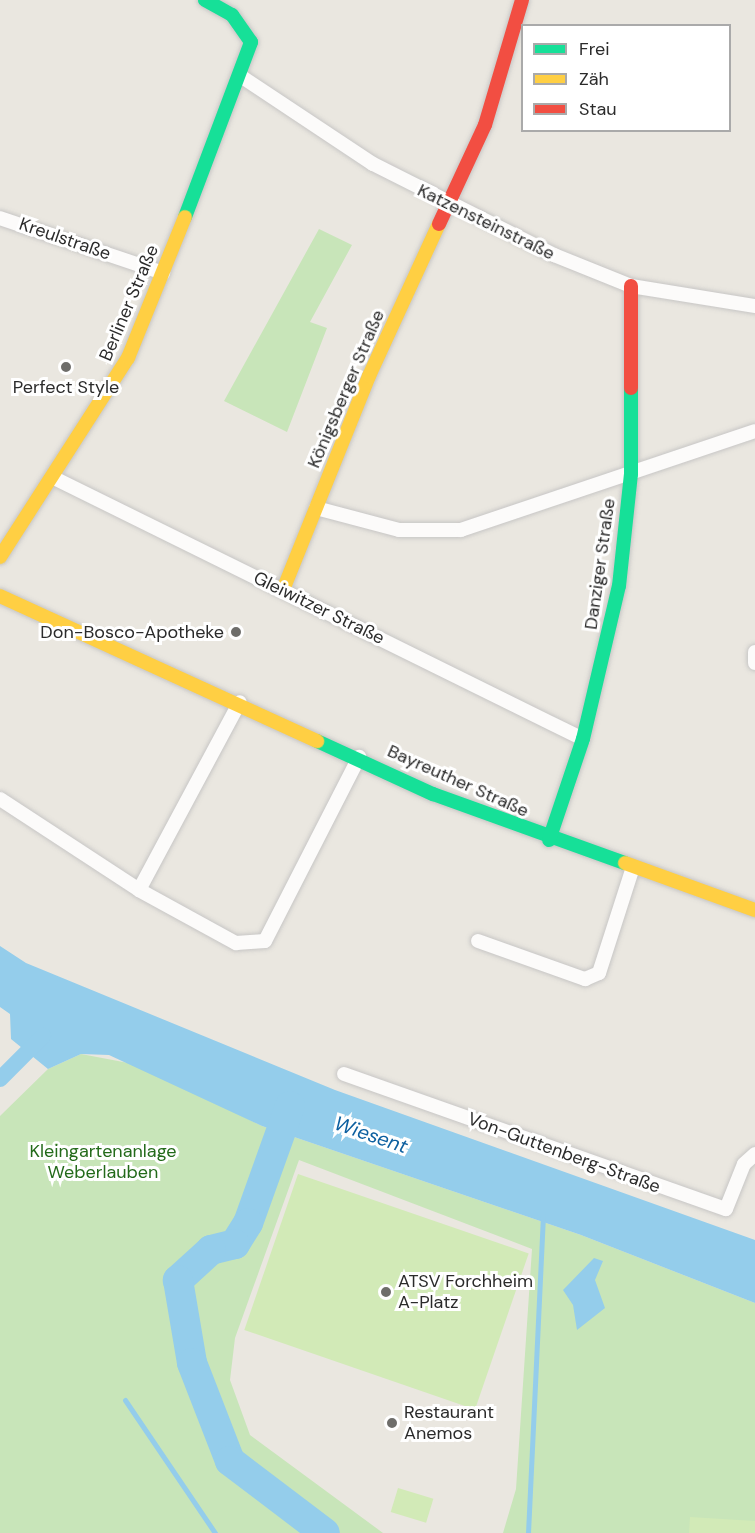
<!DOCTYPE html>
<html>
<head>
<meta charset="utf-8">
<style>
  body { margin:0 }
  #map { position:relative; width:755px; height:1533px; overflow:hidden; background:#eae7e0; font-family:"DM Sans",sans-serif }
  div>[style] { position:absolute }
  .green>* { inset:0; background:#c8e5b9 }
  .pitch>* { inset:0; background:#d2eab7; transform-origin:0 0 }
  .water>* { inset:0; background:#94cdeb }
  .stream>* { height:5px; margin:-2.5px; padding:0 2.5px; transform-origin:2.5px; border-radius:2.5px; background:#94cdeb }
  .canal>* { height:16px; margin:-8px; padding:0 8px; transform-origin:8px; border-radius:8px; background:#94cdeb }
  .river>* { height:30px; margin:-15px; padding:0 15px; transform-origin:15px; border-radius:15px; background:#94cdeb }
  .roads { filter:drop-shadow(0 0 2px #c7c6c5) drop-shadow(0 0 2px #c7c6c5) }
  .street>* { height:14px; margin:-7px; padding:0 7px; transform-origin:7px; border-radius:7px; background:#fcfbfa }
  .fast>* { height:14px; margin:-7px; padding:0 7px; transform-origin:7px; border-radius:7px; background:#16e098 }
  .slow>* { height:14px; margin:-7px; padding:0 7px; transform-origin:7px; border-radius:7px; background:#ffcf43 }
  .jam>* { height:14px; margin:-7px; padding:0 7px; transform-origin:7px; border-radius:7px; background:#f24e42 }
  .dots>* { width:16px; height:16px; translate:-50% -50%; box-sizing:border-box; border:3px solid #fff; border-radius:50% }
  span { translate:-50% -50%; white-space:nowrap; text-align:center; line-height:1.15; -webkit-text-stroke:6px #fff; paint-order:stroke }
  .street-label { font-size:18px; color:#2b2b2b }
  .poi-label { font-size:18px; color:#2b2b2b }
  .right { translate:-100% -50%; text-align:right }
  .left { translate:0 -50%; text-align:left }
  .park-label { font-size:18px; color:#236a1a }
  .water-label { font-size:20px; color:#0c5f9f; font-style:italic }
  .legend { position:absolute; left:521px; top:24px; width:210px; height:108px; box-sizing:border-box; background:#fff; border:2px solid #aaa; margin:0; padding:8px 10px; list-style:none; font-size:18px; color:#2b2b2b }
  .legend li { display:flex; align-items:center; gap:12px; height:30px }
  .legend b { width:30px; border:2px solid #aaa }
</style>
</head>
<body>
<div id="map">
  <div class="green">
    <div style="clip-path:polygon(319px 229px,352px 245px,310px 322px,327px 328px,287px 432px,224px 401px)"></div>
    <div style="clip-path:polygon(81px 1054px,139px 1065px,262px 1126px,581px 1235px,755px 1303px,755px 1533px,503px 1533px,516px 1489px,532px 1249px,299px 1160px,235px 1338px,230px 1380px,250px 1435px,383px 1533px,0 1533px,0 1116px,48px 1069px)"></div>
  </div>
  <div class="pitch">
    <div style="left:298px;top:1174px;width:244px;height:165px;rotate:19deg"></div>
    <div style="left:398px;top:1488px;width:37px;height:25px;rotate:17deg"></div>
    <div style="clip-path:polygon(690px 1517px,755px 1521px,755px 1533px,689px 1533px)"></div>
  </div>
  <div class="water">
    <div style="clip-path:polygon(0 946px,26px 963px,335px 1090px,755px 1240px,755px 1303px,581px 1235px,262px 1126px,109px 1055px,81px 1054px,48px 1069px,11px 1039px,10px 1014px,0 1007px)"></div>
    <div style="clip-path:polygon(594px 1258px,603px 1261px,595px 1280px,605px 1308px,577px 1330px,573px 1305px,563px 1290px)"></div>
  </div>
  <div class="stream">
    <div style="left:125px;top:1400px;width:161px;rotate:55.9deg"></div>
    <div style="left:528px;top:1533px;width:318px;rotate:-87.3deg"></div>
  </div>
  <div class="canal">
    <div style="left:0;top:1079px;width:61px;rotate:-45deg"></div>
  </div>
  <div class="river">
    <div style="left:290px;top:1106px;width:124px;rotate:109.7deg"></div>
    <div style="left:248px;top:1223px;width:25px;rotate:122deg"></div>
    <div style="left:235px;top:1244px;width:25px;rotate:166deg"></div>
    <div style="left:211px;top:1250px;width:45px;rotate:137.7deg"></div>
    <div style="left:178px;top:1280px;width:84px;rotate:80.4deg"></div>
    <div style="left:192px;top:1363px;width:105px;rotate:68.8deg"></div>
    <div style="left:230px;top:1461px;width:119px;rotate:37.2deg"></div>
  </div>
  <div class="roads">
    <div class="street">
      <div style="left:242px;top:77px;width:157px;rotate:33.6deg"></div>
      <div style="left:373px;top:164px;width:203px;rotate:26.7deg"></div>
      <div style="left:554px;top:255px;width:83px;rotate:21.9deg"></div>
      <div style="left:631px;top:286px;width:126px;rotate:9.2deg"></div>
      <div style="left:0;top:218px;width:172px;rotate:18.6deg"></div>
      <div style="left:54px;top:478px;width:590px;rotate:26.26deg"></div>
      <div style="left:316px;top:508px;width:86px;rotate:14.8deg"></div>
      <div style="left:399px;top:530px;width:62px"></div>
      <div style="left:461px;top:530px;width:310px;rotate:-18.6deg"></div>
      <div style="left:755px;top:652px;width:11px;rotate:90deg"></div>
      <div style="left:0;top:799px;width:166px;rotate:33.2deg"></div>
      <div style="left:139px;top:890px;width:111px;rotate:28.7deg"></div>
      <div style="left:236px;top:943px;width:29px;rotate:-4deg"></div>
      <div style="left:265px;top:941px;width:207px;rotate:-62.9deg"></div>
      <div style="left:139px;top:890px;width:213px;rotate:-61.8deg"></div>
      <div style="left:478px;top:941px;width:114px;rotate:19.6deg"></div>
      <div style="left:585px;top:979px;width:15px;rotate:-23deg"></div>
      <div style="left:599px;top:973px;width:108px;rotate:-72.2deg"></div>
      <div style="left:344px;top:1074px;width:405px;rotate:19.5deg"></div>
      <div style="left:726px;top:1209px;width:48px;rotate:-68.2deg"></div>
      <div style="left:744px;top:1164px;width:15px;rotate:-42deg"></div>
    </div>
    <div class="fast">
      <div style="left:185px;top:217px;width:187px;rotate:-69.3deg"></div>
      <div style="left:251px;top:42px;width:33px;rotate:-125deg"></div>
      <div style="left:232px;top:15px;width:31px;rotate:-151deg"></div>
      <div style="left:317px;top:741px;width:128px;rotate:24.6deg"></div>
      <div style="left:433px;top:794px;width:204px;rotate:19.8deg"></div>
      <div style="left:549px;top:840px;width:107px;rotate:-71.4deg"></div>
      <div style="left:583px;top:739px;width:157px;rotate:-76.8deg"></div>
      <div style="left:619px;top:586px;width:113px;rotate:-83.9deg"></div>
      <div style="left:631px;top:474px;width:86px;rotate:-90deg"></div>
    </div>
    <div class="slow">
      <div style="left:0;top:557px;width:237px;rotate:-57.3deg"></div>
      <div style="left:128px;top:358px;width:152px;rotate:-68deg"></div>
      <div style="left:283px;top:590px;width:231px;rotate:-68.1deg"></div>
      <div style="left:369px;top:376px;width:167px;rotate:-65.3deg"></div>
      <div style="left:0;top:596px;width:349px;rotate:24.6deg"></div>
      <div style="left:625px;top:863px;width:138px;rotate:19.9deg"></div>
    </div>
    <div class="jam">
      <div style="left:439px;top:224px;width:109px;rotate:-65.1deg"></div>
      <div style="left:485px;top:125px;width:130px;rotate:-73.5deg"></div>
      <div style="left:631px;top:286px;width:102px;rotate:90deg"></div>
    </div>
  </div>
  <div class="dots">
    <div style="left:66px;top:367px;background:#6e6d6a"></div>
    <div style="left:236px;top:632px;background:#6e6d6a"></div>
    <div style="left:386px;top:1292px;background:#6e6d6a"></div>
    <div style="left:392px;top:1423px;background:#6e6d6a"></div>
  </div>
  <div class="street-label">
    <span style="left:486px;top:222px;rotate:26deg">Katzensteinstraße</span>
    <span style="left:65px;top:239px;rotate:19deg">Kreulstraße</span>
    <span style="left:129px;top:303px;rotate:-67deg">Berliner Straße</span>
    <span style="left:346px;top:389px;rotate:-67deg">Königsberger Straße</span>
    <span style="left:600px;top:564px;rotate:-82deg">Danziger Straße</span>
    <span style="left:319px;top:608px;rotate:26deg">Gleiwitzer Straße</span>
    <span style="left:458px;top:781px;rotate:24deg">Bayreuther Straße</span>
    <span style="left:564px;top:1153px;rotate:20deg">Von-Guttenberg-Straße</span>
  </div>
  <div class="poi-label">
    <span style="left:66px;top:387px">Perfect Style</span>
    <span class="right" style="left:224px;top:632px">Don-Bosco-Apotheke</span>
    <span class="left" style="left:398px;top:1292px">ATSV Forchheim<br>A-Platz</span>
    <span class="left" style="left:404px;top:1423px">Restaurant<br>Anemos</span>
  </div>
  <div class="park-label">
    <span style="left:103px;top:1162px">Kleingartenanlage<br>Weberlauben</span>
  </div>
  <div class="water-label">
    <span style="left:371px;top:1135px;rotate:19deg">Wiesent</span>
  </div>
  <ul class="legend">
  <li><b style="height:8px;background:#16e098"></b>Frei</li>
  <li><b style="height:8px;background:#ffcf43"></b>Zäh</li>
  <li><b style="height:8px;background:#f24e42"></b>Stau</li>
  </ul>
</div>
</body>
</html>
